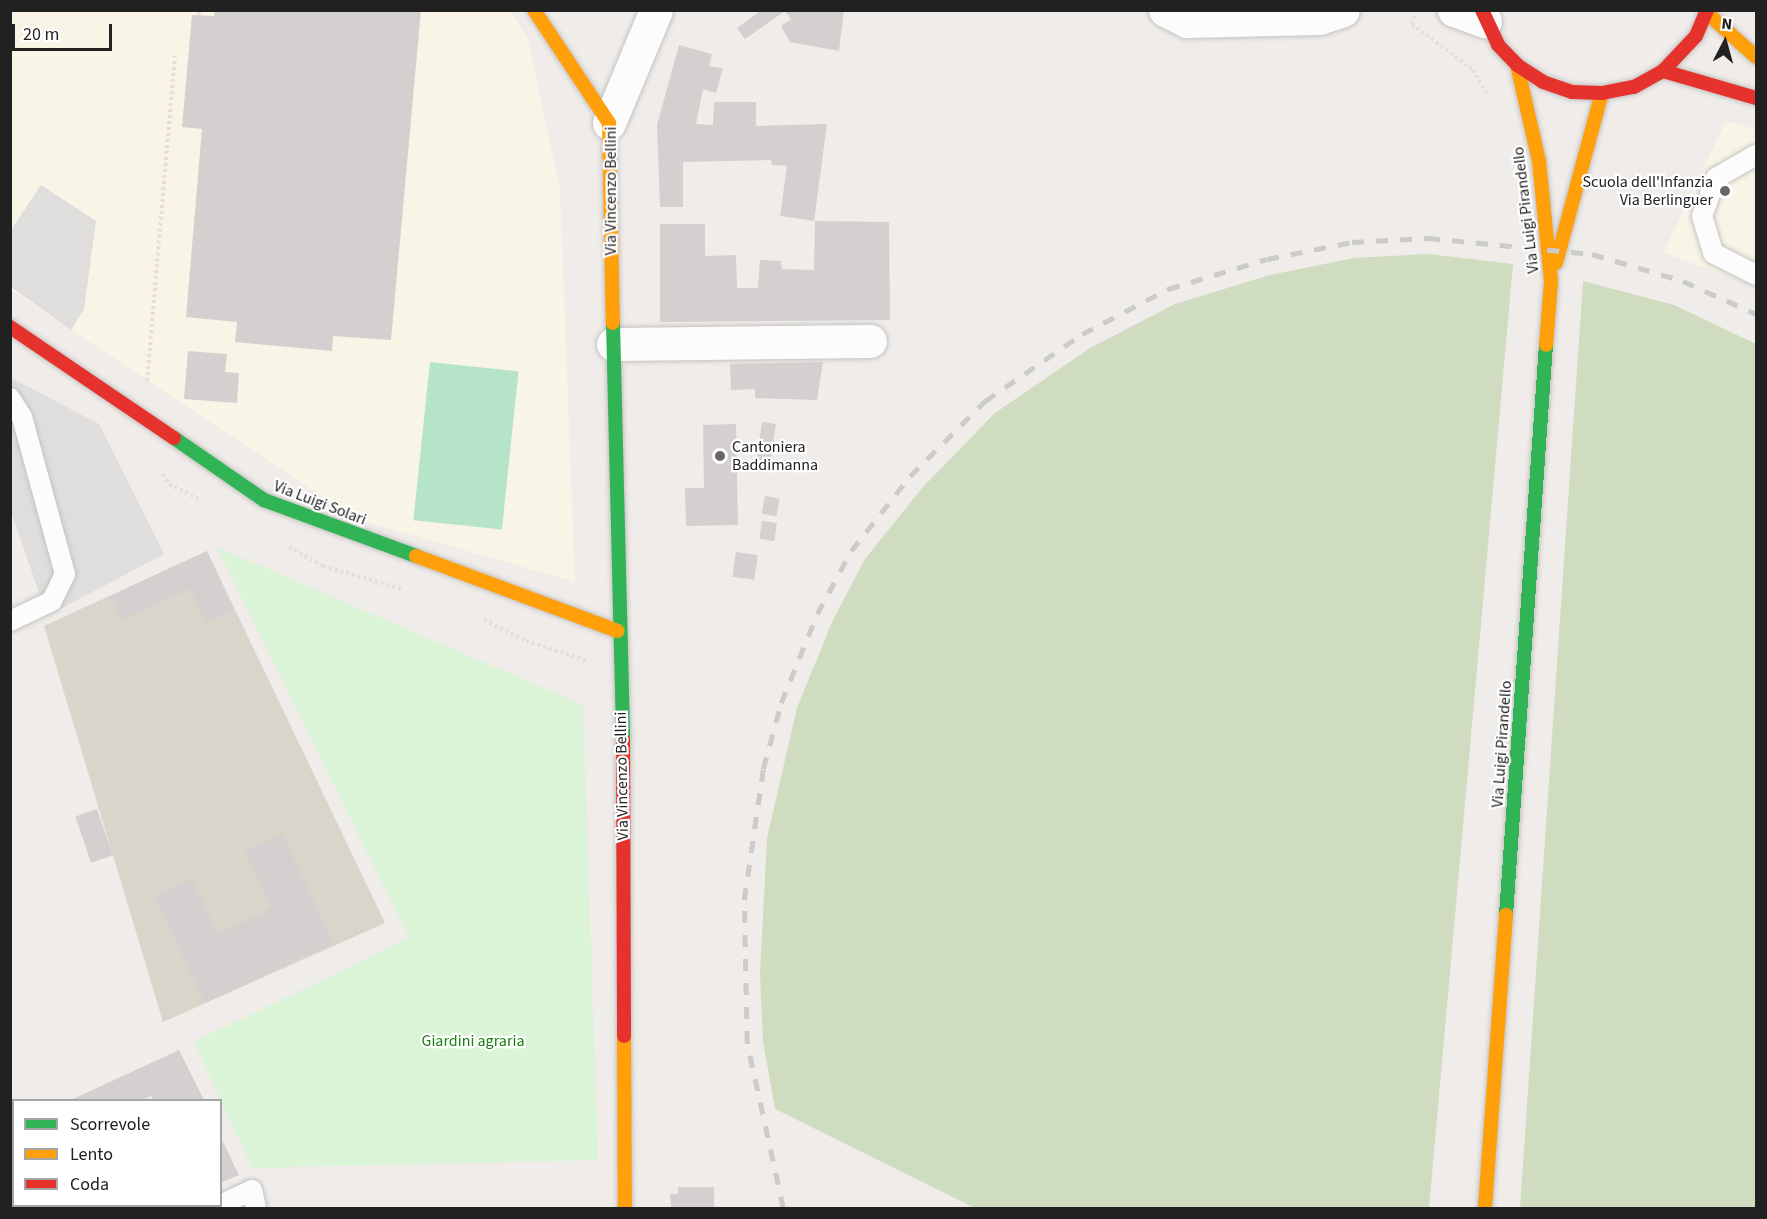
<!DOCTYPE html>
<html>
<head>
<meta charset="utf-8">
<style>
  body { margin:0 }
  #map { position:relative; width:1767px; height:1219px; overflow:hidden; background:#efece9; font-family:"Source Sans 3",sans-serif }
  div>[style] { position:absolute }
  .education>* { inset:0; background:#f8f4e6 }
  .construction>* { inset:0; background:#d8d5cb }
  .forest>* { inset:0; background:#cfdcbf }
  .park>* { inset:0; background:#dbf3d6 }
  .pitch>* { inset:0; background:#b6e4c9; transform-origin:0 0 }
  .parking>* { inset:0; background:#dfdedd }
  .building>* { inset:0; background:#d4d0cf; transform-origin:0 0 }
  .path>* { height:4px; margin-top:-2px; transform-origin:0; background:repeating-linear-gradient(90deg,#ecdbdb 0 3px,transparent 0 6px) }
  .roads { filter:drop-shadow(0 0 2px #c5c3c2) drop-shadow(0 0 2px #c5c3c2) }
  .lane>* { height:20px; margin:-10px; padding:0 10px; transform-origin:10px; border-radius:10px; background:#fdfcfc }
  .street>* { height:33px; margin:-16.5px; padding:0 16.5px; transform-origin:16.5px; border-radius:16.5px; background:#fdfcfc }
  .fast>* { height:14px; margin:-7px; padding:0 7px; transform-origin:7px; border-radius:7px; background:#30b455 }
  .slow>* { height:14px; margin:-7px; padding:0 7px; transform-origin:7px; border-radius:7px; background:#ff9f0a }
  .jam>* { height:14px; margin:-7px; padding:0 7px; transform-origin:7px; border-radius:7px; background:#e5322d }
  .rail>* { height:4.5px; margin-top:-2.25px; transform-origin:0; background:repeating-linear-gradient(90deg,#cbcbca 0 12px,transparent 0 24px) }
  .dots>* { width:16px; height:16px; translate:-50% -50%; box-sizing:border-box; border:3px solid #fff; border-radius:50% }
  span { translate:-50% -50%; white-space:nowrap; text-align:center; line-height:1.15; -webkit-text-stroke:4.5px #fff; paint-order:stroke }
  .poi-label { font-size:16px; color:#212121 }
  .right { translate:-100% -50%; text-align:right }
  .left { translate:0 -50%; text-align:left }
  .street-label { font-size:16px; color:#212121 }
  .park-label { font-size:16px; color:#17800e }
  .frame { position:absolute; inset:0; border:12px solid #212121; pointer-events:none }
  .legend { position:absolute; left:12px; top:1099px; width:210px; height:108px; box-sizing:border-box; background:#fff; border:2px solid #a6a6a6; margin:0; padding:8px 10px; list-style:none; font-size:18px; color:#212121 }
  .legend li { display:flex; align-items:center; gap:12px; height:30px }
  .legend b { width:30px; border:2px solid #a6a6a6 }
  .north { position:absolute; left:1695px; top:12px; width:60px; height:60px; -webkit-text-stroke:4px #fff; paint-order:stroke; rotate:6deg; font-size:16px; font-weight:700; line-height:24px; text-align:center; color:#212121 }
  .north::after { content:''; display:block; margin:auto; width:21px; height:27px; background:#212121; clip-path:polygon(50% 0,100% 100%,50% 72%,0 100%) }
  .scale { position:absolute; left:12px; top:24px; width:100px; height:27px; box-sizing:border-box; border:3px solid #212121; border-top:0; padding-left:8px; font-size:18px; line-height:21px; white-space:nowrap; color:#212121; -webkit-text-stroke:4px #fff; paint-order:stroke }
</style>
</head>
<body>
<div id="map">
  <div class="education">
    <div style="clip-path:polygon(10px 11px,511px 11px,528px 39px,560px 190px,575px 582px,356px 519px,11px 290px)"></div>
    <div style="clip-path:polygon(1726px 121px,1756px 129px,1756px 285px,1663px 253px)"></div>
  </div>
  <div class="construction">
    <div style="clip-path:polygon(207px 551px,385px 923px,163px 1022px,44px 626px)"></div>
  </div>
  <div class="forest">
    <div style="clip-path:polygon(1428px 254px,1513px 264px,1429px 1208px,975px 1208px,775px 1109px,763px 1041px,760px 975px,767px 838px,797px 708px,832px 622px,865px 559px,923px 487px,995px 413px,1090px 348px,1175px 304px,1270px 275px,1354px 258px)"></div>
    <div style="clip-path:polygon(1583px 281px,1674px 305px,1756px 344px,1756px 1208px,1520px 1208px)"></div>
  </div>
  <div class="park">
    <div style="clip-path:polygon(217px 547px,583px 705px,598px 1160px,252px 1168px,194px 1042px,409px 938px)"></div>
  </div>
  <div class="pitch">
    <div style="left:430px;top:362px;width:89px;height:159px;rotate:6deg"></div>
  </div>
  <div class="parking">
    <div style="clip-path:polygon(41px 185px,96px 221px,84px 309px,71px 330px,11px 287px,11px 230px)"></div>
    <div style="clip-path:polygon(10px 377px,99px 424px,164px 554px,47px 616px,11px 511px)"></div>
  </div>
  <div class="building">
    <div style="clip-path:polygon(215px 10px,421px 10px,391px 340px,333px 336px,332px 351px,235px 342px,237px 322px,186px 317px,202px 129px,182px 127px,192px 15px,214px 16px)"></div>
    <div style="clip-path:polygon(762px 10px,844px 10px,839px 51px,790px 42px,781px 26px,791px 19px,785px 11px,745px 39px,737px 28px)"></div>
    <div style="clip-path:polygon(679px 45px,712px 54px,709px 66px,723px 68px,716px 93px,703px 89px,696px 124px,713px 125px,714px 102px,756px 102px,756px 126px,827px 124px,814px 221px,780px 216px,787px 166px,772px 165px,771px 160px,683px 162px,683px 207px,660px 207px,657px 125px)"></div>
    <div style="clip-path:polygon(815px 221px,889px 222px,890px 320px,660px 322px,660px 224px,705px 224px,705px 256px,736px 255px,737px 288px,758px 288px,760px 260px,781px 261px,782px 269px,814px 270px)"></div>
    <div style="clip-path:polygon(188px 351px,227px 354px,225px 372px,239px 373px,237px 403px,184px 399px)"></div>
    <div style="clip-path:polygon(823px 362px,817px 400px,755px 398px,755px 389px,731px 390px,730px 364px)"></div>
    <div style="left:762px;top:422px;width:14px;height:43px;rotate:8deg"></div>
    <div style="clip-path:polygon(736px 424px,738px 525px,686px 526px,685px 488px,704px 488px,703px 425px)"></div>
    <div style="left:765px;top:496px;width:15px;height:18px;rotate:11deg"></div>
    <div style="left:762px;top:521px;width:15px;height:18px;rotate:8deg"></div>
    <div style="clip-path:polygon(207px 551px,234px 611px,206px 623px,190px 589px,121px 620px,110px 596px)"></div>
    <div style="left:736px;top:552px;width:22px;height:25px;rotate:8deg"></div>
    <div style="left:97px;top:809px;width:49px;height:23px;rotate:71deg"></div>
    <div style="clip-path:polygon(282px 834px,334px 943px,205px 1003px,154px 896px,192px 879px,218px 934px,272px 908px,245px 851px)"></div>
    <div style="clip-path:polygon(179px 1050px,204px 1100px,153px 1100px,151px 1096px,142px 1100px,71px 1100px)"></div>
    <div style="clip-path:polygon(14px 1128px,14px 1206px,36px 1208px,10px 1208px)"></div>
    <div style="clip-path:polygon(220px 1136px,239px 1175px,220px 1183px)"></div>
    <div style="clip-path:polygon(678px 1187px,714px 1187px,714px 1208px,671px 1208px,670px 1194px,678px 1194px)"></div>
    <div style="clip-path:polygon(64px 1206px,173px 1206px,57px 1208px)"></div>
  </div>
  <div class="path">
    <div style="left:1416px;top:10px;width:15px;rotate:106deg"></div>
    <div style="left:1412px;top:24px;width:76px;rotate:37deg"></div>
    <div style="left:1473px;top:70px;width:29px;rotate:59deg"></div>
    <div style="left:199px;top:15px;width:5px;rotate:-90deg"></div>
    <div style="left:147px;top:381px;width:326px;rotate:-85.1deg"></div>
    <div style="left:163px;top:474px;width:12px;rotate:59deg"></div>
    <div style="left:169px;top:484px;width:35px;rotate:27deg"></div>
    <div style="left:289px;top:547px;width:39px;rotate:29deg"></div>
    <div style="left:323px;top:566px;width:82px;rotate:16.2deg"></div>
    <div style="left:484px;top:620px;width:47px;rotate:26.6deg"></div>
    <div style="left:526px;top:641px;width:65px;rotate:17.9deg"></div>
  </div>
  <div class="roads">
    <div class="lane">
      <div style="left:1756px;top:155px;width:46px;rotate:150.1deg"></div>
      <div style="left:1716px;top:178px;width:40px;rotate:110.2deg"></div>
      <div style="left:1702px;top:216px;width:39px;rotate:73deg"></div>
      <div style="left:1713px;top:253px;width:48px;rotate:27.1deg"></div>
      <div style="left:10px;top:398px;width:22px;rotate:58deg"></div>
      <div style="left:22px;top:417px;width:163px;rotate:74.7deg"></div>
      <div style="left:65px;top:574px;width:30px;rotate:116deg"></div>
      <div style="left:52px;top:601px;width:47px;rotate:154.5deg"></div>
      <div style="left:220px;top:1205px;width:35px;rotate:-25deg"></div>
      <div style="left:252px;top:1190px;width:18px;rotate:77deg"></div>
    </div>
    <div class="street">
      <div style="left:1165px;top:10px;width:25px;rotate:27deg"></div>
      <div style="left:1187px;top:21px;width:132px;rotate:-1.3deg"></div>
      <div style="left:1319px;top:18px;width:25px;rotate:-18deg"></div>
      <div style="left:1454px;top:10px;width:33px;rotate:20deg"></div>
      <div style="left:609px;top:123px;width:122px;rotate:-67.4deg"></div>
      <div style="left:613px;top:344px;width:257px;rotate:-0.7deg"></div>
    </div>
    <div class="fast">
      <div style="left:613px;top:323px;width:417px;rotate:88.6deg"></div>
      <div style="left:174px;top:438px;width:109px;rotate:34.6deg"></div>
      <div style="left:264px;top:500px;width:162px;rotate:20.2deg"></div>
      <div style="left:1506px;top:915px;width:571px;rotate:-85.99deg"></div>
    </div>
    <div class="slow">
      <div style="left:534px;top:10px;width:136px;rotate:56.4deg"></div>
      <div style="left:609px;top:123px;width:200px;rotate:88.9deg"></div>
      <div style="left:1707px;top:13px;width:66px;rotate:41.9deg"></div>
      <div style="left:1517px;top:65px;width:98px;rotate:77.1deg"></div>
      <div style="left:1539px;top:161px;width:122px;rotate:84.3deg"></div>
      <div style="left:1551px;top:282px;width:63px;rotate:94.5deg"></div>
      <div style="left:1556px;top:263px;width:176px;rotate:-74.9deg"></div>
      <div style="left:416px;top:556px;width:215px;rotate:20.4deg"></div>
      <div style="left:624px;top:1036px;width:172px;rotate:89.7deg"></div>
      <div style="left:1485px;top:1208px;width:294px;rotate:-85.9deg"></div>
    </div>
    <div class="jam">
      <div style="left:1482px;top:10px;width:38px;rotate:65deg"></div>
      <div style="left:1498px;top:45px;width:28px;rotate:46deg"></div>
      <div style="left:1517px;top:65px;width:31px;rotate:33deg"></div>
      <div style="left:1543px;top:82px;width:31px;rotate:19deg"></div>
      <div style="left:1572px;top:92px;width:30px;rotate:2deg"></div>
      <div style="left:1602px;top:93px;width:33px;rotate:-11deg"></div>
      <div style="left:1634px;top:87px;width:33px;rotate:-29deg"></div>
      <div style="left:1663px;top:71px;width:48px;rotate:-46.7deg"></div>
      <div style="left:1696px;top:36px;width:28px;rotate:-67deg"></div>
      <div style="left:1663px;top:71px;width:97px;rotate:16.2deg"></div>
      <div style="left:10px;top:327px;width:198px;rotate:34.1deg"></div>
      <div style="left:623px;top:740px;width:296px;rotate:89.8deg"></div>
    </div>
  </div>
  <div class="rail">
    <div style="left:783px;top:1208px;width:169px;rotate:-102.3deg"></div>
    <div style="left:747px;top:1043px;width:143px;rotate:-91.2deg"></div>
    <div style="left:744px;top:900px;width:132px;rotate:-81.7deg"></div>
    <div style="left:763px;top:769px;width:68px;rotate:-74.7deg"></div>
    <div style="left:781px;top:703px;width:96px;rotate:-68deg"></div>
    <div style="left:817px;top:614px;width:72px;rotate:-61.6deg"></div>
    <div style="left:851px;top:551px;width:95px;rotate:-51.8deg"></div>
    <div style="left:910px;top:476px;width:106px;rotate:-45deg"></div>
    <div style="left:985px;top:401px;width:118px;rotate:-34.6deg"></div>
    <div style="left:1082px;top:334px;width:97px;rotate:-27.6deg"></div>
    <div style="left:1168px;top:289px;width:103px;rotate:-16.9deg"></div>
    <div style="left:1267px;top:259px;width:87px;rotate:-11.3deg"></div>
    <div style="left:1352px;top:242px;width:76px;rotate:-3deg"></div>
    <div style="left:1428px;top:238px;width:165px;rotate:5.6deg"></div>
    <div style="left:1592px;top:254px;width:95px;rotate:16.5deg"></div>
    <div style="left:1683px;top:281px;width:80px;rotate:24.3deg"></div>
  </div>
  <div class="dots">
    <div style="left:1725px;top:191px;background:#696867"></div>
    <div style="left:720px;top:456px;background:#696867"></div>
  </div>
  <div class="poi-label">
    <span class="right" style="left:1713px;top:191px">Scuola dell'Infanzia<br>Via Berlinguer</span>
    <span class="left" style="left:732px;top:456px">Cantoniera<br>Baddimanna</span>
  </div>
  <div class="street-label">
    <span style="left:611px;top:191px;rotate:-90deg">Via Vincenzo Bellini</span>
    <span style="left:1526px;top:210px;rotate:-97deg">Via Luigi Pirandello</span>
    <span style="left:320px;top:503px;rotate:21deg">Via Luigi Solari</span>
    <span style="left:1502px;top:744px;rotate:-86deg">Via Luigi Pirandello</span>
    <span style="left:622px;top:776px;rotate:-91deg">Via Vincenzo Bellini</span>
  </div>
  <div class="park-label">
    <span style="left:473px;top:1041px">Giardini agraria</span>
  </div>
  <div class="frame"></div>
  <ul class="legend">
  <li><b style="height:8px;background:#30b455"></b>Scorrevole</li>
  <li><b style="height:8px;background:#ff9f0a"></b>Lento</li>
  <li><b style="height:8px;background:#e5322d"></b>Coda</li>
  </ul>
  <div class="north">N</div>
  <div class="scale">20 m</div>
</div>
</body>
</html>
